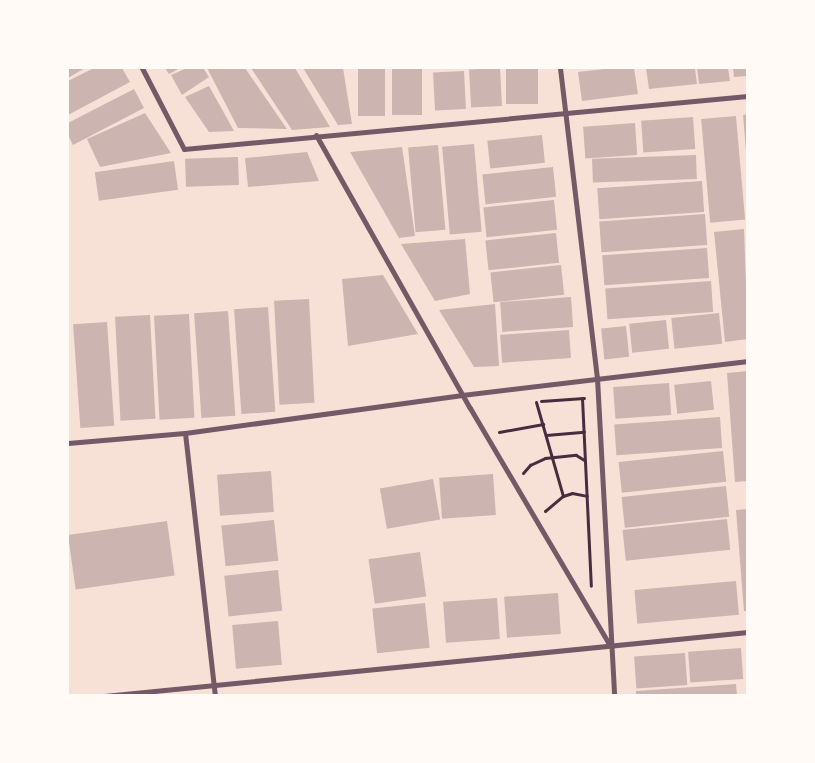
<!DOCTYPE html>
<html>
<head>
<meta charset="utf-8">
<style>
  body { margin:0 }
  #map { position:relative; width:815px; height:763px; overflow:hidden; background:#f7e1d7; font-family:"Asap Condensed",sans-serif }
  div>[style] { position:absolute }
  .building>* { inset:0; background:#ccb4b1; transform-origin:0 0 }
  .path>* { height:3px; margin:-1.5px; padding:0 1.5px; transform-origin:1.5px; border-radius:1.5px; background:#4a2c40 }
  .minor>* { height:5px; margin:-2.5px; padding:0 2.5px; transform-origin:2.5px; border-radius:2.5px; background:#755966 }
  span { translate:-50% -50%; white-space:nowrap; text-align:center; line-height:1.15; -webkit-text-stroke:4.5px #fffaf5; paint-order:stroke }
  .frame { position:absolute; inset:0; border:69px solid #fffaf5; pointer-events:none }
</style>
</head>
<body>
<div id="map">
  <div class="building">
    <div style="clip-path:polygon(68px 68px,85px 68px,68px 78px)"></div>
    <div style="clip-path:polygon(94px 68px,122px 68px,130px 82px,68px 115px,68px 81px)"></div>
    <div style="clip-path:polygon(165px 68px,180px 68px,169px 74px)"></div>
    <div style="clip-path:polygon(187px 68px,203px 68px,209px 77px,182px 95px,171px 75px)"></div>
    <div style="clip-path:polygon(207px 68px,245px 68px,287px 129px,238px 128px)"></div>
    <div style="clip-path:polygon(251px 68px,295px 68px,330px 127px,292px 130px)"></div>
    <div style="clip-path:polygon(303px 68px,343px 68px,352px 124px,338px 125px)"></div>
    <div style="left:358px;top:68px;width:27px;height:48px"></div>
    <div style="left:392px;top:68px;width:30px;height:47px"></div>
    <div style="left:500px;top:68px;width:38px;height:31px;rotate:87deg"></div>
    <div style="left:506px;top:68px;width:32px;height:36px"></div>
    <div style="clip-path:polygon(614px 68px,634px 68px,638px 94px,582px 101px,578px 72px)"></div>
    <div style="clip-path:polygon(646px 68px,695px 68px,697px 84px,649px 89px)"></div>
    <div style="clip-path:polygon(697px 68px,728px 68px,730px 81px,699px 84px)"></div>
    <div style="clip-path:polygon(733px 68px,748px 68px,748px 76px,734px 77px)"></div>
    <div style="left:464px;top:71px;width:38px;height:31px;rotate:87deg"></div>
    <div style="clip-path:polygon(209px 86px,234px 131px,209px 132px,185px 97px)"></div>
    <div style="clip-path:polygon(134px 89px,144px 108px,73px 145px,68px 135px,68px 123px)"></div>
    <div style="clip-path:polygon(145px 113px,171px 153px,100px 167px,87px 139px)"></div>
    <div style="clip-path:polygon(748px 114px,748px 151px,746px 151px,743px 115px)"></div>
    <div style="left:736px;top:116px;width:104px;height:35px;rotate:85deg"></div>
    <div style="left:693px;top:117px;width:32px;height:52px;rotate:86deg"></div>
    <div style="left:635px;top:123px;width:32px;height:52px;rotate:86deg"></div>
    <div style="left:542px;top:135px;width:28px;height:55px;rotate:84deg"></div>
    <div style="left:474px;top:144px;width:88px;height:32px;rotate:85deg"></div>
    <div style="left:438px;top:145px;width:85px;height:30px;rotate:85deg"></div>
    <div style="clip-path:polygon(402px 147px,415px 236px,399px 238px,350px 152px)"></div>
    <div style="clip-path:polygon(307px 152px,319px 181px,248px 187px,245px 158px)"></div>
    <div style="left:696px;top:155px;width:24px;height:104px;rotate:88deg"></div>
    <div style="left:238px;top:157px;width:28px;height:53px;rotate:88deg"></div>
    <div style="left:174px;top:161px;width:29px;height:80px;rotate:82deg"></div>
    <div style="left:553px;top:167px;width:30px;height:71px;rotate:84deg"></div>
    <div style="left:702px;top:181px;width:31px;height:105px;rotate:86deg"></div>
    <div style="left:554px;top:200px;width:30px;height:71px;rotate:84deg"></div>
    <div style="left:705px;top:214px;width:31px;height:106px;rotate:86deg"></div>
    <div style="clip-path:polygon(744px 229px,748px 339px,725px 342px,714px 232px)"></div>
    <div style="left:556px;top:233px;width:30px;height:71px;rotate:84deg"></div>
    <div style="clip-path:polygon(465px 239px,470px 294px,435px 301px,401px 244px)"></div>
    <div style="left:707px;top:248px;width:30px;height:105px;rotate:86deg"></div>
    <div style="left:561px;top:265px;width:30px;height:71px;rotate:84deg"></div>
    <div style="clip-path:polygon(383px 275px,418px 334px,348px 346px,342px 279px)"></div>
    <div style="left:711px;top:281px;width:31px;height:106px;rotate:86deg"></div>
    <div style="left:571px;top:297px;width:30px;height:71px;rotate:86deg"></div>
    <div style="left:309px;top:299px;width:104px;height:35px;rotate:87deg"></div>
    <div style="clip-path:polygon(495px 304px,499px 366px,474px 367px,439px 310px)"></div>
    <div style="left:268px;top:307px;width:105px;height:34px;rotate:86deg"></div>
    <div style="left:228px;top:311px;width:105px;height:34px;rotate:86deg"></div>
    <div style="left:719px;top:313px;width:31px;height:48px;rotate:84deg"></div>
    <div style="left:189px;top:314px;width:104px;height:35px;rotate:87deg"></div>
    <div style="left:150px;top:315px;width:104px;height:35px;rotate:87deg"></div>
    <div style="left:666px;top:320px;width:29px;height:37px;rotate:84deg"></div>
    <div style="left:107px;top:322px;width:104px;height:34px;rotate:86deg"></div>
    <div style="left:626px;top:326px;width:31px;height:25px;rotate:84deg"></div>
    <div style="left:569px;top:330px;width:28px;height:69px;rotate:86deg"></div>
    <div style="clip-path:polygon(748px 371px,748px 481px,735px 482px,727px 373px)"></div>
    <div style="left:711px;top:381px;width:29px;height:37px;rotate:84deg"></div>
    <div style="left:669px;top:383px;width:32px;height:56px;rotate:86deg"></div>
    <div style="left:720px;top:417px;width:31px;height:106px;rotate:86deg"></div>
    <div style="left:723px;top:451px;width:31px;height:105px;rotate:84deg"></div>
    <div style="left:271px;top:471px;width:41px;height:54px;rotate:86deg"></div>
    <div style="left:493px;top:474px;width:41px;height:54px;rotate:86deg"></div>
    <div style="left:433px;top:479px;width:41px;height:54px;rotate:80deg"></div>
    <div style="left:726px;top:486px;width:31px;height:105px;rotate:84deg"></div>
    <div style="clip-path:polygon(748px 509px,748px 611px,744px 611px,736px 510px)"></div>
    <div style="left:727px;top:519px;width:31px;height:105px;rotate:84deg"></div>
    <div style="left:274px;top:520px;width:41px;height:53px;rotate:84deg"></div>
    <div style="left:167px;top:521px;width:55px;height:100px;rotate:82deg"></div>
    <div style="left:420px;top:552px;width:45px;height:52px;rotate:82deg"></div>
    <div style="left:278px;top:570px;width:41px;height:54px;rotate:84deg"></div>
    <div style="left:736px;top:581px;width:34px;height:102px;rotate:85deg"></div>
    <div style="left:558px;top:593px;width:41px;height:54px;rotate:86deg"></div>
    <div style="left:497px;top:598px;width:41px;height:54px;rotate:86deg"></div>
    <div style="left:425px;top:603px;width:45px;height:53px;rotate:84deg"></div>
    <div style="left:278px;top:621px;width:44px;height:46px;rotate:85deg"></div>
    <div style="left:741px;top:648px;width:31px;height:53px;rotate:86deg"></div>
    <div style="left:685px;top:653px;width:32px;height:51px;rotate:86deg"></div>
    <div style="clip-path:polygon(736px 684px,737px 696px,636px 696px,636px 691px)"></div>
  </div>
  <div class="path">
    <div style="left:582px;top:398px;width:188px;rotate:87.3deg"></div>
    <div style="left:541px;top:401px;width:43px;rotate:-4deg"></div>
    <div style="left:536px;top:402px;width:98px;rotate:74deg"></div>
    <div style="left:499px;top:432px;width:45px;rotate:-10.3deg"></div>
    <div style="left:546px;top:435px;width:38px;rotate:-5deg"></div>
    <div style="left:523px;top:473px;width:11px;rotate:-49deg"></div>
    <div style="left:530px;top:465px;width:17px;rotate:-25deg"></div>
    <div style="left:545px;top:458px;width:31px;rotate:-6deg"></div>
    <div style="left:576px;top:455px;width:9px;rotate:32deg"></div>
    <div style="left:545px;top:511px;width:23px;rotate:-40deg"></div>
    <div style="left:563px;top:496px;width:9px;rotate:-18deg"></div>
    <div style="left:572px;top:493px;width:15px;rotate:11deg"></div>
  </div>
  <div class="minor">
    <div style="left:142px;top:68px;width:91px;rotate:62.6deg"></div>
    <div style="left:184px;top:149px;width:566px;rotate:-5.37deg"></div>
    <div style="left:560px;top:68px;width:312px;rotate:83.2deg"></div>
    <div style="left:597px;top:378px;width:318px;rotate:86.9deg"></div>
    <div style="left:316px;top:135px;width:313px;rotate:60.6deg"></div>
    <div style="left:470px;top:408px;width:274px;rotate:59.5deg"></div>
    <div style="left:185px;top:433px;width:265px;rotate:83.5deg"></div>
    <div style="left:68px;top:443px;width:117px;rotate:-4.9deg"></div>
    <div style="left:185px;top:433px;width:280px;rotate:-7.8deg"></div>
    <div style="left:462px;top:395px;width:288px;rotate:-6.8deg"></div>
    <div style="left:104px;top:696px;width:647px;rotate:-5.68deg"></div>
  </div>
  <div class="frame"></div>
</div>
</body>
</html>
